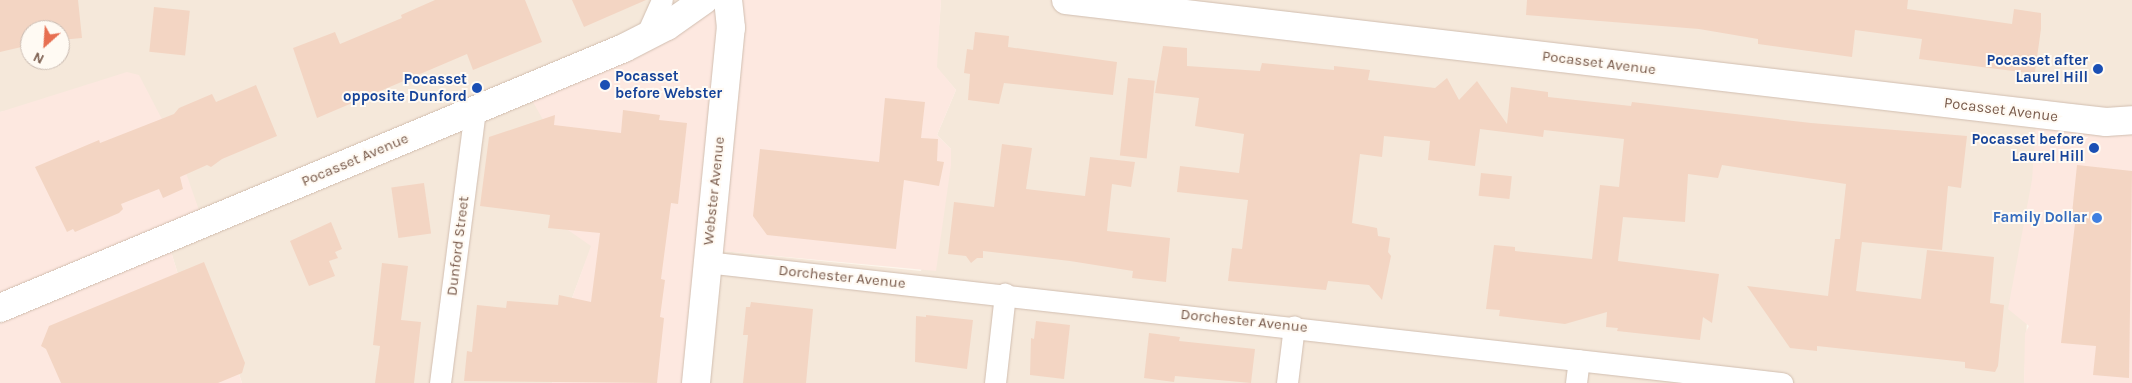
<!DOCTYPE html>
<html>
<head>
<meta charset="utf-8">
<style>
  body { margin:0 }
  #map { position:relative; width:2132px; height:383px; overflow:hidden; background:#fdf6ec; font-family:Karla,sans-serif }
  div>[style] { position:absolute }
  .residential>* { inset:0; background:#f5e8da }
  .commercial>* { inset:0; background:#fde8e0 }
  .building>* { inset:0; background:#f3d5c3; transform-origin:0 0 }
  .roads { filter:drop-shadow(0 0 1px #d1beb0) drop-shadow(0 0 1px #d1beb0) }
  .street>* { height:21px; margin:-10.5px; padding:0 10.5px; transform-origin:10.5px; border-radius:10.5px; background:#fff }
  .secondary>* { height:28px; margin:-14px; padding:0 14px; transform-origin:14px; border-radius:14px; background:#fff }
  .dots>* { width:14px; height:14px; translate:-50% -50%; box-sizing:border-box; border:2px solid #fffaf3; border-radius:50% }
  span { translate:-50% -50%; white-space:nowrap; text-align:center; line-height:1.15; -webkit-text-stroke:4px #fffaf3; paint-order:stroke }
  .transit-label { font-size:15px; color:#164399; font-weight:700 }
  .right { translate:-100% -50%; text-align:right }
  .left { translate:0 -50%; text-align:left }
  .street-label { font-size:15px; color:#7a5c4d }
  .shop-label { font-size:15px; color:#366cbe; font-weight:700 }
  .north { position:absolute; left:20px; top:20px; width:50px; height:50px; box-sizing:border-box; background:#fffaf3; border:1px solid #cabbb1; border-radius:50%; rotate:206deg; font-size:14px; font-weight:700; line-height:20px; text-align:center; color:#7a5c4d }
  .north::after { content:''; display:block; margin:auto; width:18px; height:22px; background:#e76f51; clip-path:polygon(50% 0,100% 100%,50% 72%,0 100%) }
</style>
</head>
<body>
<div id="map">
  <div class="residential">
    <div style="clip-path:polygon(evenodd,0 0,696px 0,556px 143px,558px 223px,592px 245px,572px 298px,552px 383px,242px 383px,239px 374px,185px 297px,165px 232px,16px 109px,0 112px,0 0,30px 30px,60px 30px,60px 60px,30px 60px,30px 30px)"></div>
    <div style="clip-path:polygon(941px 0,2132px 0,2132px 108px,2037px 109px,2024px 383px,694px 383px,712px 250px,921px 271px,951px 149px,937px 135px,956px 90px,936px 67px)"></div>
  </div>
  <div class="commercial">
    <div style="clip-path:polygon(696px 0,941px 0,937px 67px,956px 90px,937px 135px,951px 149px,951px 165px,936px 271px,712px 250px,694px 383px,552px 383px,563px 303px,572px 298px,591px 246px,558px 223px,556px 143px,523px 84px)"></div>
    <div style="clip-path:polygon(127px 72px,139px 75px,178px 150px,201px 216px,165px 232px,185px 297px,239px 374px,242px 383px,0 383px,0 112px)"></div>
    <div style="clip-path:polygon(2132px 108px,2132px 383px,2024px 383px,2025px 333px,2029px 326px,2008px 309px,2032px 180px,2037px 109px,2107px 114px)"></div>
  </div>
  <div class="building">
    <div style="clip-path:polygon(0 0,78px 0,82px 38px,60px 40px,60px 30px,30px 30px,30px 45px,0 52px)"></div>
    <div style="clip-path:polygon(435px 0,525px 0,542px 42px,473px 70px,467px 54px,317px 118px,293px 48px,335px 32px,340px 44px,402px 18px,401px 15px)"></div>
    <div style="clip-path:polygon(572px 0,646px 0,584px 27px)"></div>
    <div style="clip-path:polygon(1527px 0,1908px 0,1907px 9px,2012px 24px,2014px 9px,2041px 13px,2041px 29px,2035px 72px,2029px 73px,1919px 59px,1922px 39px,1855px 30px,1852px 57px,1758px 44px,1758px 39px,1699px 29px,1526px 15px)"></div>
    <div style="left:154px;top:7px;width:36px;height:45px;rotate:6deg"></div>
    <div style="clip-path:polygon(975px 32px,1009px 36px,1008px 47px,1117px 62px,1113px 95px,1004px 83px,999px 104px,968px 100px,970px 74px,964px 73px,967px 49px,973px 50px)"></div>
    <div style="clip-path:polygon(1163px 46px,1187px 48px,1187px 66px,1260px 71px,1262px 63px,1334px 70px,1334px 66px,1370px 70px,1368px 80px,1435px 88px,1447px 78px,1459px 100px,1477px 81px,1507px 124px,1511px 87px,1548px 92px,1548px 97px,1631px 106px,1632px 102px,1811px 123px,1967px 136px,1961px 188px,1948px 186px,1942px 250px,1862px 242px,1856px 291px,1921px 299px,1927px 250px,1994px 257px,1990px 303px,2004px 305px,1998px 366px,1995px 372px,1965px 368px,1965px 362px,1817px 346px,1817px 351px,1790px 348px,1747px 286px,1828px 296px,1835px 239px,1840px 239px,1846px 184px,1722px 165px,1718px 178px,1688px 174px,1685px 222px,1623px 217px,1618px 261px,1719px 274px,1712px 323px,1703px 317px,1700px 340px,1617px 331px,1618px 328px,1606px 327px,1607px 312px,1565px 324px,1499px 316px,1500px 310px,1486px 309px,1494px 245px,1515px 247px,1515px 251px,1592px 259px,1600px 185px,1619px 187px,1624px 139px,1544px 130px,1543px 137px,1480px 129px,1475px 166px,1428px 160px,1430px 141px,1384px 136px,1382px 157px,1360px 154px,1352px 223px,1377px 228px,1378px 236px,1390px 238px,1388px 252px,1391px 256px,1382px 300px,1369px 285px,1328px 281px,1326px 290px,1228px 281px,1232px 248px,1242px 249px,1248px 200px,1177px 192px,1180px 166px,1239px 173px,1244px 134px,1195px 126px,1199px 98px,1155px 93px)"></div>
    <div style="left:1128px;top:78px;width:27px;height:78px;rotate:6deg"></div>
    <div style="clip-path:polygon(256px 85px,277px 136px,222px 159px,211px 167px,207px 165px,180px 177px,183px 189px,163px 198px,159px 189px,121px 204px,123px 209px,119px 213px,75px 232px,73px 229px,67px 232px,35px 167px,99px 140px,100px 143px,174px 114px,179px 108px,212px 94px,216px 102px)"></div>
    <div style="clip-path:polygon(885px 98px,925px 102px,921px 138px,938px 139px,937px 161px,944px 162px,939px 186px,904px 180px,896px 249px,767px 235px,753px 216px,760px 149px,879px 162px)"></div>
    <div style="clip-path:polygon(623px 110px,660px 115px,659px 120px,687px 123px,678px 204px,671px 203px,661px 279px,665px 280px,660px 317px,664px 318px,657px 383px,464px 381px,467px 351px,472px 352px,477px 305px,506px 308px,507px 301px,558px 305px,559px 295px,591px 302px,600px 233px,548px 228px,550px 215px,480px 206px,489px 137px,555px 115px,554px 125px,621px 133px)"></div>
    <div style="clip-path:polygon(1002px 144px,1032px 148px,1026px 189px,1085px 196px,1090px 157px,1135px 162px,1131px 187px,1112px 184px,1107px 231px,1170px 238px,1166px 282px,1132px 278px,1133px 271px,1070px 261px,983px 251px,983px 258px,977px 258px,971px 263px,966px 256px,948px 254px,954px 202px,994px 207px)"></div>
    <div style="clip-path:polygon(2077px 165px,2132px 171px,2129px 378px,2093px 375px,2096px 346px,2061px 343px,2076px 215px,2072px 214px)"></div>
    <div style="left:1481px;top:173px;width:31px;height:23px;rotate:6deg"></div>
    <div style="left:424px;top:183px;width:51px;height:33px;rotate:82deg"></div>
    <div style="clip-path:polygon(331px 222px,342px 249px,335px 252px,338px 258px,329px 261px,335px 276px,309px 286px,290px 241px)"></div>
    <div style="clip-path:polygon(204px 262px,245px 363px,242px 373px,218px 383px,61px 383px,46px 349px,41px 346px,49px 326px)"></div>
    <div style="clip-path:polygon(382px 263px,408px 266px,401px 320px,421px 322px,414px 383px,375px 383px,380px 346px,373px 345px)"></div>
    <div style="clip-path:polygon(751px 302px,813px 309px,806px 383px,743px 383px,748px 335px,743px 335px,746px 307px,750px 307px)"></div>
    <div style="clip-path:polygon(926px 315px,973px 320px,967px 369px,915px 362px,916px 316px,926px 317px)"></div>
    <div style="clip-path:polygon(1036px 321px,1070px 325px,1064px 379px,1030px 375px,1031px 338px,1034px 339px)"></div>
    <div style="clip-path:polygon(1149px 333px,1180px 337px,1179px 341px,1255px 349px,1251px 383px,1175px 376px,1174px 382px,1144px 378px)"></div>
  </div>
  <div class="roads">
    <div class="street">
      <div style="left:646px;top:36px;width:39px;rotate:-66deg"></div>
      <div style="left:706px;top:262px;width:1083px;rotate:6.42deg"></div>
      <div style="left:440px;top:383px;width:275px;rotate:-82.7deg"></div>
      <div style="left:995px;top:383px;width:90px;rotate:-83.6deg"></div>
      <div style="left:1287px;top:383px;width:57px;rotate:-83deg"></div>
      <div style="left:1576px;top:383px;width:23px;rotate:-83deg"></div>
    </div>
    <div class="secondary">
      <div style="left:1066px;top:0;width:1047px;rotate:6.69deg"></div>
      <div style="left:2106px;top:122px;width:26px;rotate:-4deg"></div>
      <div style="left:0;top:308px;width:676px;rotate:-22.62deg"></div>
      <div style="left:624px;top:48px;width:48px;rotate:-27.1deg"></div>
      <div style="left:667px;top:26px;width:45px;rotate:-35.1deg"></div>
      <div style="left:696px;top:383px;width:357px;rotate:-84.4deg"></div>
      <div style="left:731px;top:28px;width:28px;rotate:-96deg"></div>
    </div>
  </div>
  <div class="dots">
    <div style="left:2098px;top:69px;background:#1a4fb4"></div>
    <div style="left:605px;top:85px;background:#1a4fb4"></div>
    <div style="left:477px;top:88px;background:#1a4fb4"></div>
    <div style="left:2094px;top:148px;background:#1a4fb4"></div>
    <div style="left:2097px;top:218px;background:#3f7fe0"></div>
  </div>
  <div class="transit-label">
    <span class="right" style="left:2088px;top:69px">Pocasset after<br>Laurel Hill</span>
    <span class="left" style="left:615px;top:85px">Pocasset<br>before Webster</span>
    <span class="right" style="left:467px;top:88px">Pocasset<br>opposite Dunford</span>
    <span class="right" style="left:2084px;top:148px">Pocasset before<br>Laurel Hill</span>
  </div>
  <div class="street-label">
    <span style="left:1599px;top:63px;rotate:7deg">Pocasset Avenue</span>
    <span style="left:2001px;top:110px;rotate:7deg">Pocasset Avenue</span>
    <span style="left:355px;top:160px;rotate:-23deg">Pocasset Avenue</span>
    <span style="left:714px;top:191px;rotate:-84deg">Webster Avenue</span>
    <span style="left:458px;top:246px;rotate:-83deg">Dunford Street</span>
    <span style="left:842px;top:277px;rotate:6deg">Dorchester Avenue</span>
    <span style="left:1244px;top:321px;rotate:6deg">Dorchester Avenue</span>
  </div>
  <div class="shop-label">
    <span class="right" style="left:2087px;top:218px">Family Dollar</span>
  </div>
  <div class="north">N</div>
</div>
</body>
</html>
